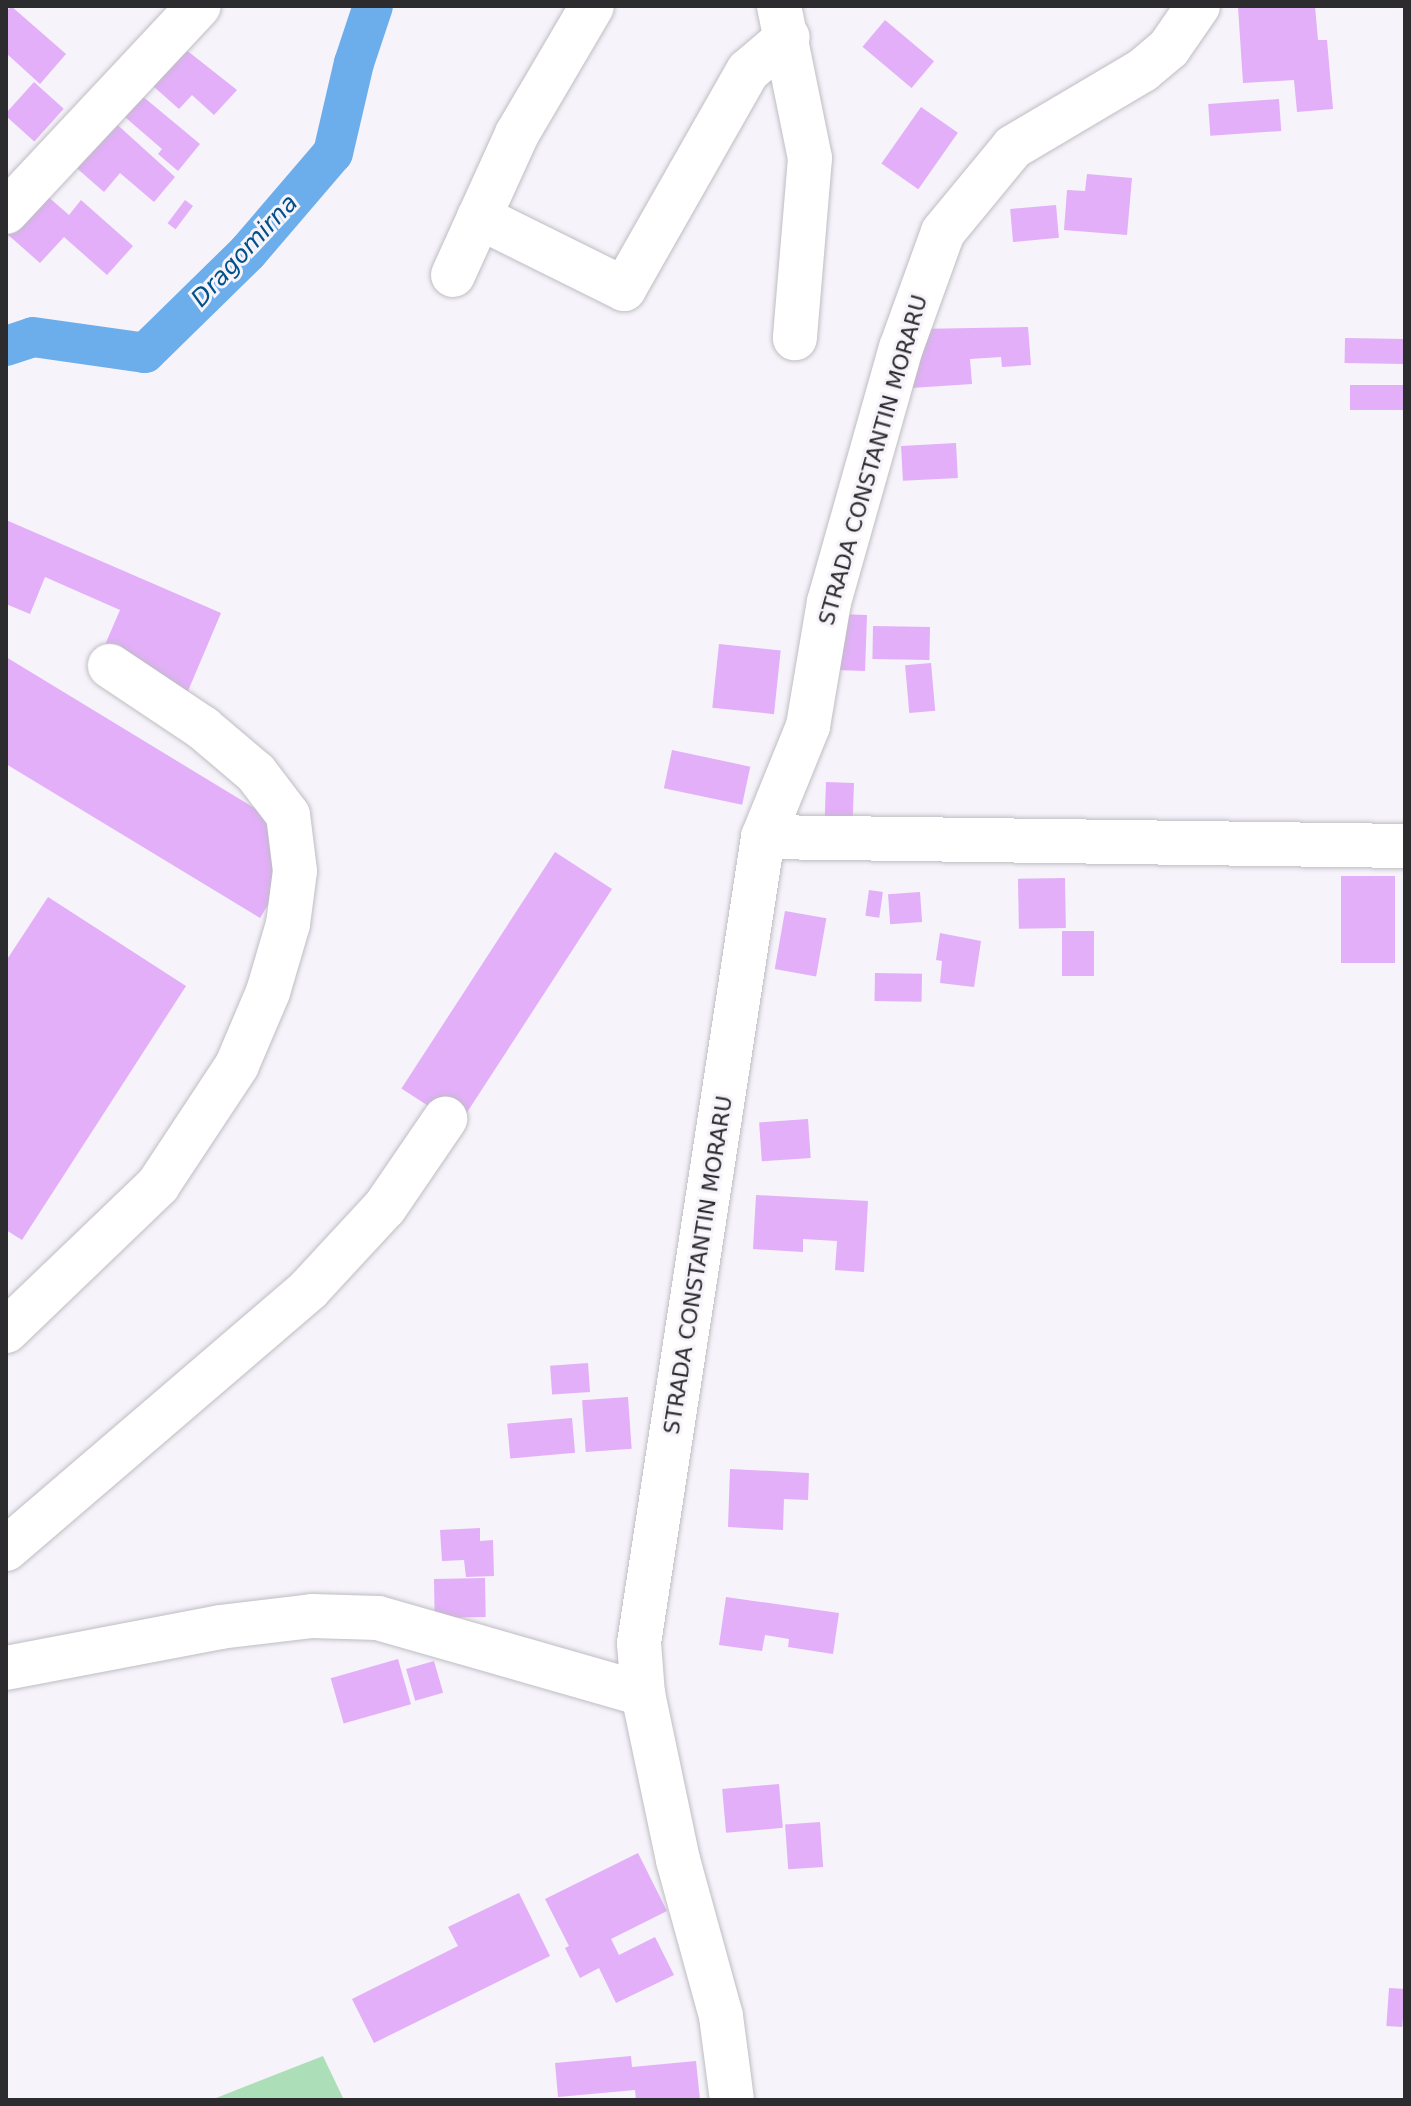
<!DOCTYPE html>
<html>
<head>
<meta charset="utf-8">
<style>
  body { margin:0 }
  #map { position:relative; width:1411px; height:2106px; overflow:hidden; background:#f6f3fa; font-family:"DejaVu Sans",sans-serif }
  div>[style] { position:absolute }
  .green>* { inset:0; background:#acdfb8 }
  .canal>* { height:40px; margin:-20px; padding:0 20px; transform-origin:20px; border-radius:20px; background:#6cadec }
  .building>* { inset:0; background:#e2aff8; transform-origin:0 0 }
  .roads { filter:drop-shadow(0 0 2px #bfbdc3) drop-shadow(0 0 2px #bfbdc3) }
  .minor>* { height:44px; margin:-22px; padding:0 22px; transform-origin:22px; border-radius:22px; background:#fff }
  span { translate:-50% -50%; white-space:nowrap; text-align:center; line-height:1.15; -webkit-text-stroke:6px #f6f3fa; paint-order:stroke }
  .street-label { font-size:22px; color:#2c2b2d }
  .water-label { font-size:24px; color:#005089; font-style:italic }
  .frame { position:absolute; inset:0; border:8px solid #2c2b2d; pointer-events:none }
</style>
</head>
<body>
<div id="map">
  <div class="green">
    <div style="clip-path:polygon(323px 2056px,344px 2100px,211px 2100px)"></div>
  </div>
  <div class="canal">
    <div style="left:6px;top:346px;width:28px;rotate:-18deg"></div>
    <div style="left:33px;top:337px;width:113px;rotate:8.1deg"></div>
    <div style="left:145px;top:353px;width:144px;rotate:-44.4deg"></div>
    <div style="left:248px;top:252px;width:130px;rotate:-49.4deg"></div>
    <div style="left:333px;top:153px;width:92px;rotate:-76.9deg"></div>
    <div style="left:354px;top:63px;width:60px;rotate:-71.6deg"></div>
  </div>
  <div class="building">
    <div style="clip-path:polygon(11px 6px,66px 54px,40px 84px,6px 53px,6px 12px)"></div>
    <div style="clip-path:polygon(1315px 6px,1318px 40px,1327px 40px,1333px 109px,1297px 112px,1294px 80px,1243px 83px,1238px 7px)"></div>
    <div style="left:885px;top:20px;width:64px;height:35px;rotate:40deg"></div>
    <div style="clip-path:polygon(185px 49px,237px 90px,214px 115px,192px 95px,179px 109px,153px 86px)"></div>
    <div style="left:34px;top:82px;width:40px;height:44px;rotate:42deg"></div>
    <div style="clip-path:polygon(135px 90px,200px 144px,178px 171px,158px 154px,162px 149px,118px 111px)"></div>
    <div style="left:1279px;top:99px;width:32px;height:71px;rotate:86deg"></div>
    <div style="left:921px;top:107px;width:45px;height:69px;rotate:35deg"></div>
    <div style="clip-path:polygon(111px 119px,175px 177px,154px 202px,120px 173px,104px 192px,72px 164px)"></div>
    <div style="clip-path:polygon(1087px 174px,1132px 178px,1127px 235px,1064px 230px,1067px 190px,1085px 191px)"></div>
    <div style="clip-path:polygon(38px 188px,69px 215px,81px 200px,133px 246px,107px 275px,64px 237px,40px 263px,6px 233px)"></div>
    <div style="left:185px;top:200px;width:10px;height:29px;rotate:37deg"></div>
    <div style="left:1056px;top:205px;width:33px;height:46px;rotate:85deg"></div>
    <div style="clip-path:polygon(1028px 327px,1031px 365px,1002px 367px,1001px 357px,970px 359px,972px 384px,911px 388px,915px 329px)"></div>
    <div style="left:1345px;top:338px;width:60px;height:25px;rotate:1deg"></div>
    <div style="left:1405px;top:385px;width:25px;height:55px;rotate:90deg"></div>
    <div style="left:956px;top:443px;width:35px;height:55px;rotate:87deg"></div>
    <div style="clip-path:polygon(6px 520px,221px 613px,188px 691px,101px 654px,120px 610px,45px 577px,30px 614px,6px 604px)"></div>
    <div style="left:838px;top:614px;width:29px;height:56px;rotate:2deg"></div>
    <div style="left:873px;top:626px;width:57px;height:33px;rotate:1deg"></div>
    <div style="left:719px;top:644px;width:62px;height:64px;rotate:6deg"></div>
    <div style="clip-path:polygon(6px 657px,307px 840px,260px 918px,6px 764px)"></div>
    <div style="left:931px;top:663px;width:48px;height:26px;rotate:85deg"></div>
    <div style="left:672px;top:750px;width:80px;height:39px;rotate:12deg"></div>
    <div style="left:826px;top:782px;width:28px;height:50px;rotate:2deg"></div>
    <div style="left:555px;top:852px;width:68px;height:282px;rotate:33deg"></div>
    <div style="left:1341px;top:876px;width:54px;height:87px"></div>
    <div style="left:1065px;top:878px;width:50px;height:47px;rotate:89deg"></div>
    <div style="left:869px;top:890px;width:14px;height:26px;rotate:8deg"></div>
    <div style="left:920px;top:892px;width:30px;height:32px;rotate:86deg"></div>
    <div style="clip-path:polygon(48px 897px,186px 986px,22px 1240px,6px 1230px,6px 961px)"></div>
    <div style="left:785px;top:911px;width:42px;height:59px;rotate:10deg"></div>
    <div style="left:1062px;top:931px;width:32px;height:45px"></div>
    <div style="clip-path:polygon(940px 933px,981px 941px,974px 987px,940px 983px,942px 961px,936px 960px)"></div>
    <div style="left:875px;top:973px;width:47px;height:28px;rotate:1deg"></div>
    <div style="left:808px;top:1119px;width:39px;height:49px;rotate:86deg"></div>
    <div style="clip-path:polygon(756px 1195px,868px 1201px,864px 1272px,835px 1270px,837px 1241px,803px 1239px,803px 1252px,753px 1249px)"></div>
    <div style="left:588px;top:1363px;width:29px;height:38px;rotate:86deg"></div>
    <div style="left:628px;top:1397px;width:52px;height:46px;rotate:86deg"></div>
    <div style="left:572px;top:1418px;width:35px;height:65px;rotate:85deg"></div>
    <div style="clip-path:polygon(730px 1469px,809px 1473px,808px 1500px,784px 1499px,783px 1530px,728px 1527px)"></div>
    <div style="clip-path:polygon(480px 1528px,480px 1541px,493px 1540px,494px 1576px,466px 1577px,464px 1560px,442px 1561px,440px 1530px)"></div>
    <div style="left:485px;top:1578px;width:39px;height:51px;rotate:89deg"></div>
    <div style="clip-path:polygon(726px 1597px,839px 1613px,833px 1654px,788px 1647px,789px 1639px,765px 1635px,762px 1651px,719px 1645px)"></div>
    <div style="left:398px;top:1659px;width:47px;height:70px;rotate:74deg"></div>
    <div style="left:434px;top:1661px;width:33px;height:29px;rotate:74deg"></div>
    <div style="left:779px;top:1784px;width:44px;height:57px;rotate:85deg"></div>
    <div style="left:820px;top:1822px;width:45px;height:35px;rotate:86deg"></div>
    <div style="clip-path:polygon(638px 1853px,667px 1911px,611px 1939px,619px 1955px,655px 1937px,674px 1975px,616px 2003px,599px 1968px,580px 1978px,565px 1948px,569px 1946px,545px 1899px)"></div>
    <div style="clip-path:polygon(519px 1893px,550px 1956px,374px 2043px,352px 1999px,458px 1946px,448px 1927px)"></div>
    <div style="left:1389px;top:1988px;width:16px;height:38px;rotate:4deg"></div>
    <div style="clip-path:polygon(631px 2056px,632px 2067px,696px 2061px,700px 2100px,636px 2100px,635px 2090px,558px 2097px,555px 2063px)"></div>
  </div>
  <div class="roads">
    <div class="minor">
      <div style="left:779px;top:6px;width:155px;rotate:78.5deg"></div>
      <div style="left:810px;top:158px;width:181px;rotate:94.8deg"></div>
      <div style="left:6px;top:212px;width:282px;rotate:-46.9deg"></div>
      <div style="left:479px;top:217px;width:162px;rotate:26.4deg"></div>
      <div style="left:624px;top:289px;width:251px;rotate:-60.4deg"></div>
      <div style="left:748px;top:71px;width:52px;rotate:-40.4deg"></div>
      <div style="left:453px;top:275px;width:155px;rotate:-65.6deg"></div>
      <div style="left:517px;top:134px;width:148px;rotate:-59.6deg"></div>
      <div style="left:763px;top:837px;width:642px;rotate:0.8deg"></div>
      <div style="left:6px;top:1331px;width:211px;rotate:-43.8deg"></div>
      <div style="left:158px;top:1185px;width:144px;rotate:-56.6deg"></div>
      <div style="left:237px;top:1065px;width:79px;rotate:-67deg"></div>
      <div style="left:268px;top:992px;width:71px;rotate:-73.6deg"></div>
      <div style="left:288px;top:924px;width:53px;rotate:-82.5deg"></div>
      <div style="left:295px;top:871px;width:56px;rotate:-97.1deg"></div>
      <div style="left:288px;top:815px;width:53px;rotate:-127.3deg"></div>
      <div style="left:256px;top:773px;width:70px;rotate:-139.7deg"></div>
      <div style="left:203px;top:728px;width:112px;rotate:-146.3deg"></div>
      <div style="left:6px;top:1549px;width:399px;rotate:-40.6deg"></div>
      <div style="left:309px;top:1289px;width:112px;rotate:-47.2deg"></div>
      <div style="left:385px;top:1207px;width:107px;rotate:-55.7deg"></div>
      <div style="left:6px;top:1668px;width:218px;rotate:-10.8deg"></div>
      <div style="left:220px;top:1627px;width:93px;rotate:-6.8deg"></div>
      <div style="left:312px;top:1616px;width:66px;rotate:1.7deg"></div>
      <div style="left:378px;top:1618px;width:276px;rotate:16deg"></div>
      <div style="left:732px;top:2100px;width:85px;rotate:-97.5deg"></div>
      <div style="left:721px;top:2016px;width:162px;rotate:-105.4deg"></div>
      <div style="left:678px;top:1860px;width:170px;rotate:-101.9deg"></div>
      <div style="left:643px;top:1694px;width:51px;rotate:-94.5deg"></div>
      <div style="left:639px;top:1643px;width:815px;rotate:-81.25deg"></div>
      <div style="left:763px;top:837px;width:120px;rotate:-67.9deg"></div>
      <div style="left:808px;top:726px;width:126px;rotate:-80.4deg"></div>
      <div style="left:829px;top:602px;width:264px;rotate:-74.2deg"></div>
      <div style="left:901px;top:348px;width:123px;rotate:-70.1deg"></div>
      <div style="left:943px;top:232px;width:110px;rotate:-50.5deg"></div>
      <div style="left:1013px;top:147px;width:151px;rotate:-30.6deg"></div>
      <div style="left:1143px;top:70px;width:34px;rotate:-40deg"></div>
      <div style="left:1169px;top:48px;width:51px;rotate:-55.4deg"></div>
    </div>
  </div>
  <div class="street-label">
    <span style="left:873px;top:460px;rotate:-74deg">STRADA CONSTANTIN MORARU</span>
    <span style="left:698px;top:1265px;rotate:-81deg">STRADA CONSTANTIN MORARU</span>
  </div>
  <div class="water-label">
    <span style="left:245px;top:251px;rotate:-47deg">Dragomirna</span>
  </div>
  <div class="frame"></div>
</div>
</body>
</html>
